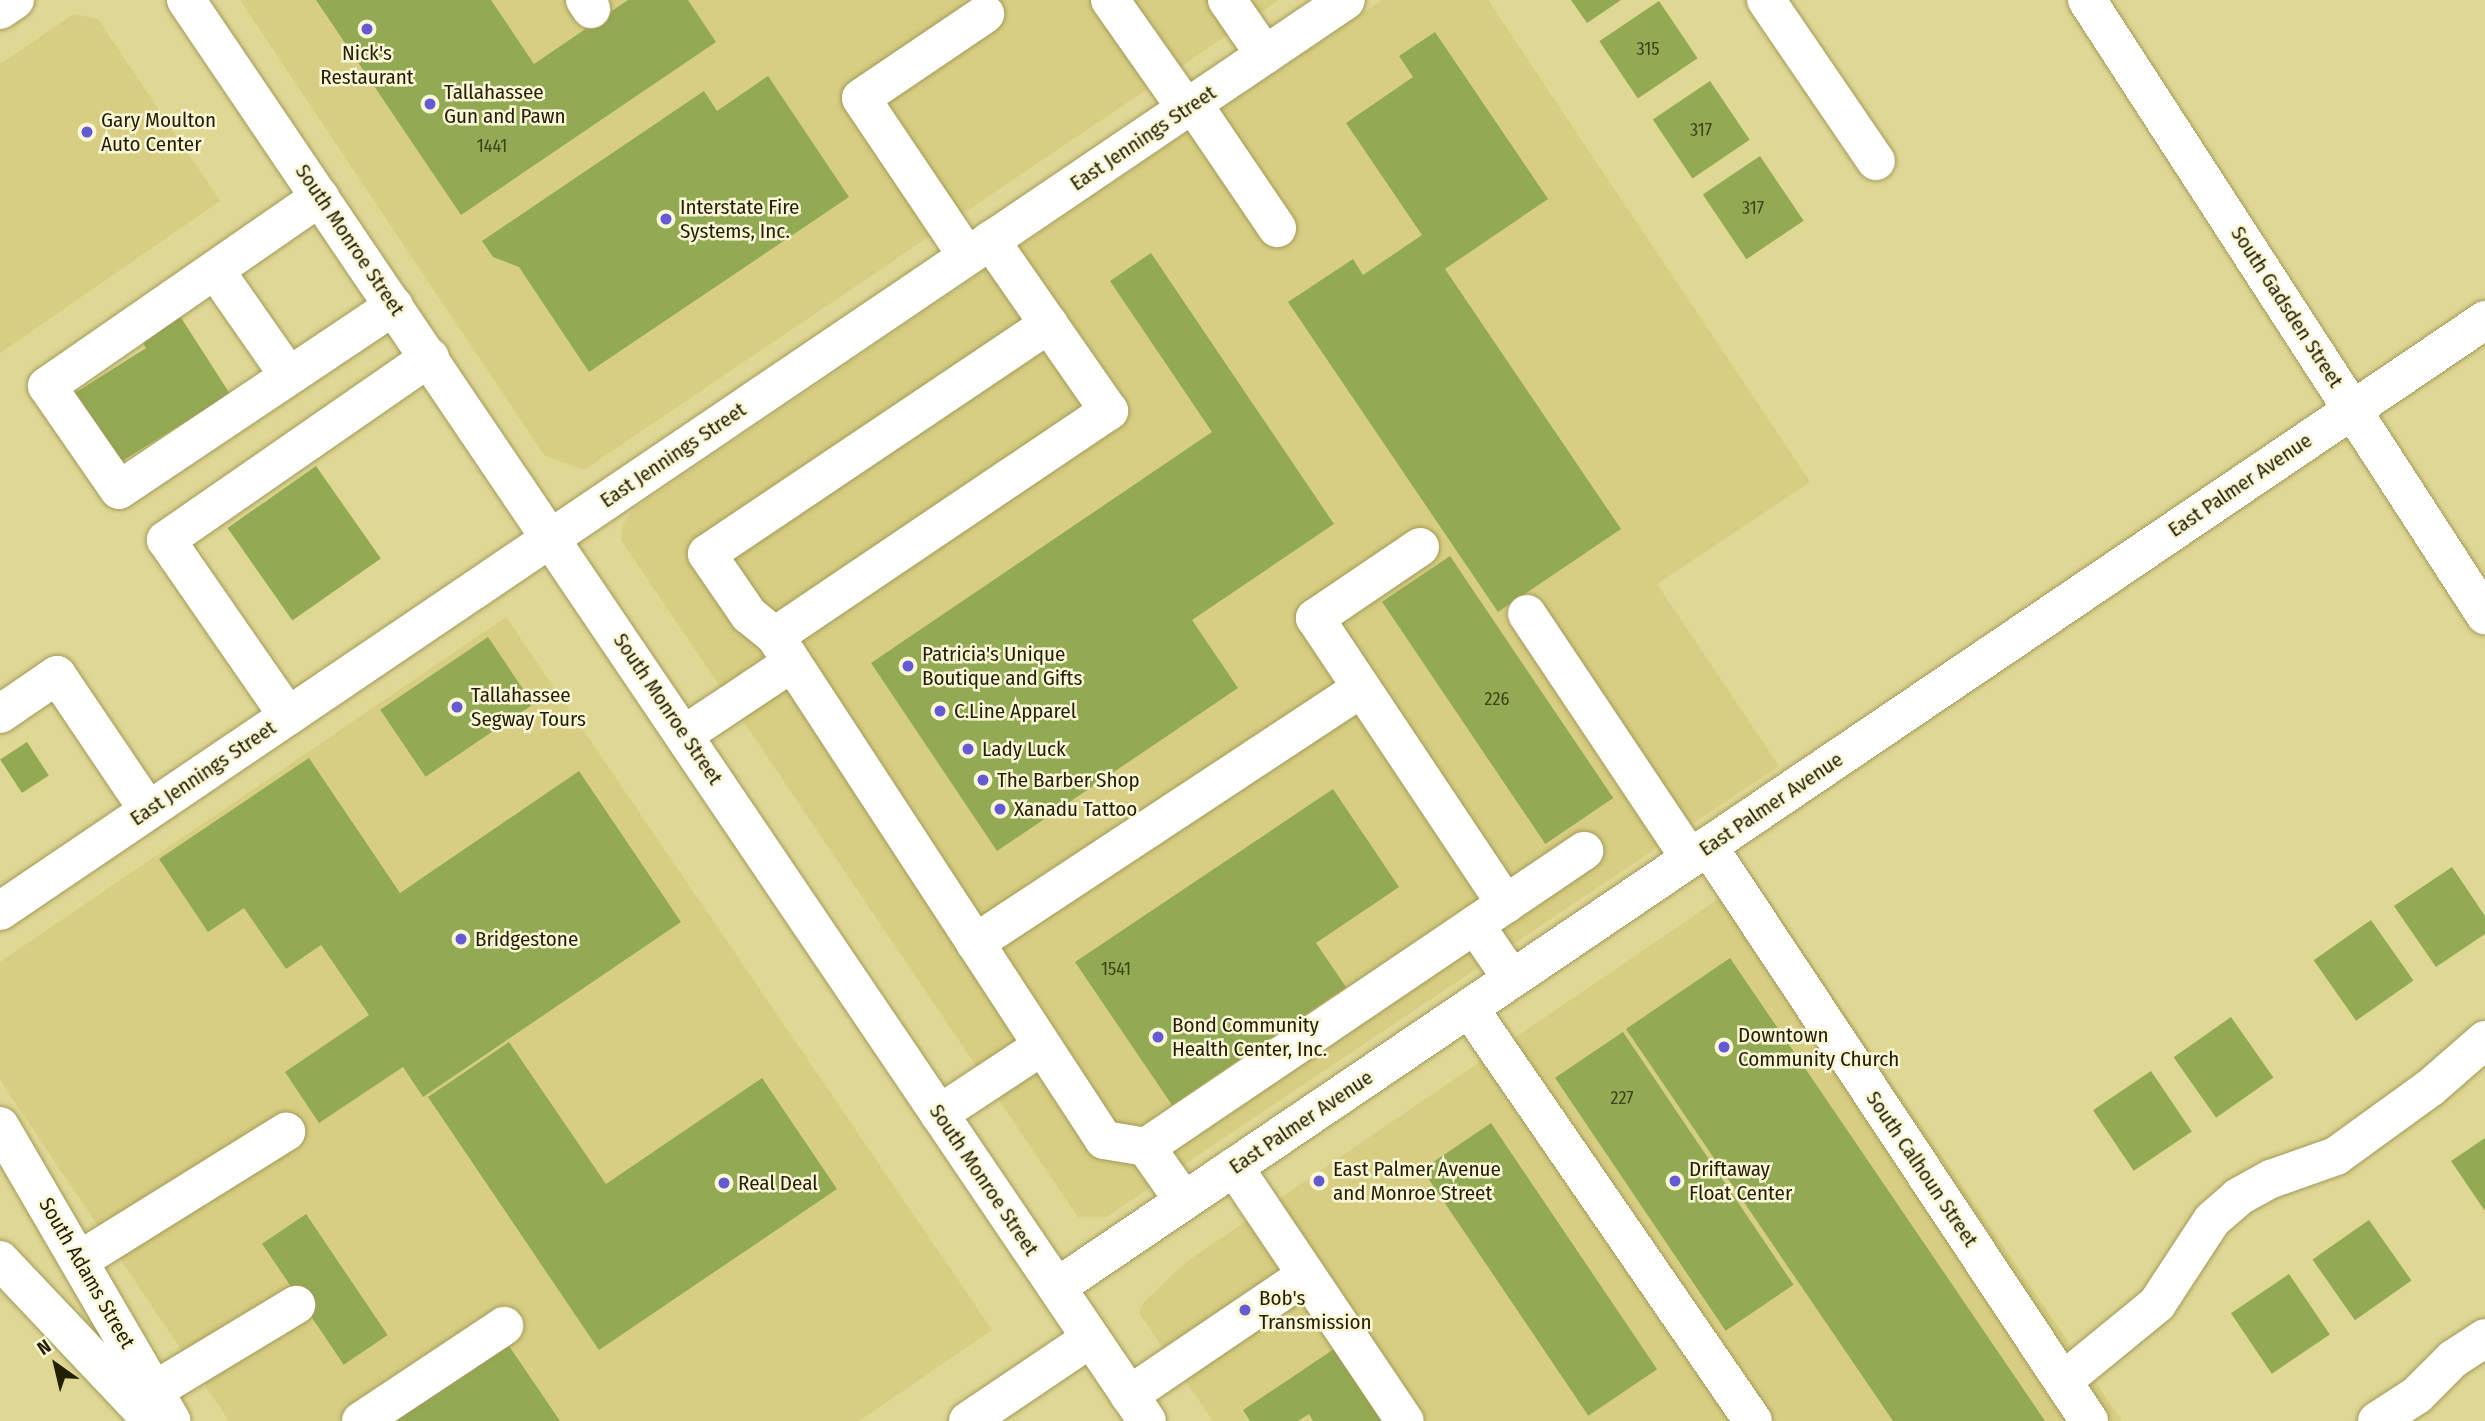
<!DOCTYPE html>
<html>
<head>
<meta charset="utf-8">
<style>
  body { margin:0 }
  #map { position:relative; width:2485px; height:1421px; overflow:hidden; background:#dfd794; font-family:"Fira Sans Condensed",sans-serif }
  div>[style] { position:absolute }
  .built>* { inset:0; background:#d7ce83 }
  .building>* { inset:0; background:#92aa53; transform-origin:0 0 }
  .roads { filter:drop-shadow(0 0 2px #a29a59) drop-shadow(0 0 2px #a29a59) }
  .minor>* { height:38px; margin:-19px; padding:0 19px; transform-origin:19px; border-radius:19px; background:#fff }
  .major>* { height:38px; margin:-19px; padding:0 19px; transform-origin:19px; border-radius:19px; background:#fff }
  .dots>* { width:19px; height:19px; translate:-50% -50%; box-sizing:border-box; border:4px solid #faf7d6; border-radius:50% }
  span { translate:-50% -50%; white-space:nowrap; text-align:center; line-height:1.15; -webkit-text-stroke:5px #faf7d6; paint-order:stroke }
  .number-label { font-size:18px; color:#3f4218 }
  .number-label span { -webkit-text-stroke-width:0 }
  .poi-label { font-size:21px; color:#231f05 }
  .left { translate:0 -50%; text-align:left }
  .street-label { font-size:21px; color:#231f05 }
  .north { position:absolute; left:21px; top:1330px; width:70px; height:70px; -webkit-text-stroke:5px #faf7d6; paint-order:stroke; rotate:326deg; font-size:19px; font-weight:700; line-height:28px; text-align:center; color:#231f05 }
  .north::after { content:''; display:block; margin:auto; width:24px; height:32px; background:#231f05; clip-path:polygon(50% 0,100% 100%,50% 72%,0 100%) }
</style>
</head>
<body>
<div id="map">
  <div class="built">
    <div style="clip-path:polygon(240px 0,1279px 0,584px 470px,544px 455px)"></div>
    <div style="clip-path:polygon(1382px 0,1488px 0,1810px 482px,1657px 584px,1779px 766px,1106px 1217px,1078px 1217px,621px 540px,623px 524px,634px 509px)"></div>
    <div style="clip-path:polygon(74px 14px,98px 19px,220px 201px,0 353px,0 64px)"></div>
    <div style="clip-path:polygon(506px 617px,992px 1330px,859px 1421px,229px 1421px,0 1080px,0 962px)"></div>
    <div style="clip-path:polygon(1752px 876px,2122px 1421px,1213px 1421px,1139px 1313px,1144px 1302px,1185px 1263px)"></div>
  </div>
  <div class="building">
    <div style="clip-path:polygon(316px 0,491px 0,534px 64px,628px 0,688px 0,716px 42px,461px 215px)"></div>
    <div style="clip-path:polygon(1571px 0,1621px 0,1587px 23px)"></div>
    <div style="left:1659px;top:1px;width:69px;height:72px;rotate:56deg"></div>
    <div style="clip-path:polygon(1435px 32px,1548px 199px,1445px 269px,1621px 529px,1498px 612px,1288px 302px,1353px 259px,1363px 275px,1422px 235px,1346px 123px,1413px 77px,1399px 56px)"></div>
    <div style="clip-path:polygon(768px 76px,849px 197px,589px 372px,519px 267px,493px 257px,482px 241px,704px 91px,717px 111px)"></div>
    <div style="left:1710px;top:81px;width:71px;height:69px;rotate:56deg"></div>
    <div style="left:1760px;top:156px;width:78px;height:69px;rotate:56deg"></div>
    <div style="clip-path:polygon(1151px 253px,1334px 524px,1192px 620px,1238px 688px,997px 851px,871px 663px,1212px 432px,1110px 281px)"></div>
    <div style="clip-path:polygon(180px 316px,230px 394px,119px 463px,75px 393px,146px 348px,141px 340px)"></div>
    <div style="left:316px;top:466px;width:113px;height:108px;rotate:55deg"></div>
    <div style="left:1450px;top:556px;width:292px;height:82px;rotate:56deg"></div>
    <div style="left:488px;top:637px;width:81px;height:130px;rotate:56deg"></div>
    <div style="left:27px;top:742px;width:40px;height:32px;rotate:57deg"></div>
    <div style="clip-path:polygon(309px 758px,400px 893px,579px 771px,681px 922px,423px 1097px,403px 1067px,319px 1123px,285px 1072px,369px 1015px,321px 945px,286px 969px,244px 908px,208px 932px,159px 859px)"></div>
    <div style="clip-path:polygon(1333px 789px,1399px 887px,1316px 943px,1346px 987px,1172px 1105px,1075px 962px)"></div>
    <div style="clip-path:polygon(2452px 867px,2485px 916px,2485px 934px,2436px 967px,2394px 906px)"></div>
    <div style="left:2371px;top:920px;width:74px;height:70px;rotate:55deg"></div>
    <div style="clip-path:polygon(1730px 958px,2045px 1421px,1893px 1421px,1626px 1029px)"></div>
    <div style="left:2231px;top:1017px;width:74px;height:70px;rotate:55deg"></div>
    <div style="left:1623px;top:1032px;width:305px;height:82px;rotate:56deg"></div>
    <div style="clip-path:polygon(509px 1042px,606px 1184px,762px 1078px,837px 1189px,599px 1350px,428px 1097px)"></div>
    <div style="left:2151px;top:1071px;width:73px;height:70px;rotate:56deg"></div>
    <div style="left:1491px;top:1123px;width:297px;height:83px;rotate:56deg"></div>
    <div style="clip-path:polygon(2485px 1138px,2485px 1211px,2451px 1161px)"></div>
    <div style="left:306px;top:1214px;width:146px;height:53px;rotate:56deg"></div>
    <div style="left:2369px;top:1220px;width:74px;height:69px;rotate:55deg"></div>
    <div style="left:2289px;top:1274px;width:73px;height:70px;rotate:56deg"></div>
    <div style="clip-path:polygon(505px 1340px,560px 1421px,385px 1421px)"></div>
    <div style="clip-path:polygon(1334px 1349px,1382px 1421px,1313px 1421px,1309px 1414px,1298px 1421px,1250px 1421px,1243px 1410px)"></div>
  </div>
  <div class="roads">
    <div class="minor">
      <div style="left:585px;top:0;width:11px;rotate:56deg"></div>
      <div style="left:1110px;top:0;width:132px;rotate:54.9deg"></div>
      <div style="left:1227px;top:0;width:67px;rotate:55.4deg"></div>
      <div style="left:1766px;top:0;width:195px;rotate:55.7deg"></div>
      <div style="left:2087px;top:0;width:733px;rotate:57.09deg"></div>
      <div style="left:0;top:10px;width:18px;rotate:-34deg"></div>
      <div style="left:1193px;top:104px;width:150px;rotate:55.9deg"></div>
      <div style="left:320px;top:197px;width:332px;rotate:145.3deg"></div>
      <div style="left:47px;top:386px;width:126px;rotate:55.3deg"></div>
      <div style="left:119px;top:490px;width:331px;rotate:-33.8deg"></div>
      <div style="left:967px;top:256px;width:190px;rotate:-123.9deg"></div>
      <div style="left:861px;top:98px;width:150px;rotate:-34.1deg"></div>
      <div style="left:215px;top:270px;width:129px;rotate:55.1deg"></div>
      <div style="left:1049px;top:324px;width:412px;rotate:146.1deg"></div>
      <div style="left:707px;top:554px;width:74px;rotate:55.5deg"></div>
      <div style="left:749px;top:615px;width:33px;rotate:39deg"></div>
      <div style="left:775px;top:636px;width:602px;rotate:56.86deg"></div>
      <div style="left:1104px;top:1140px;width:43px;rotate:9.5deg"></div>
      <div style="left:1146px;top:1147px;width:529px;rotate:-34.05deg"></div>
      <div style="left:1420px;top:547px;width:127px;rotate:145.9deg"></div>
      <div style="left:1315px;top:618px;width:344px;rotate:56.3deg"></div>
      <div style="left:1527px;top:614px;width:293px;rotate:56.3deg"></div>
      <div style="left:775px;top:636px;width:403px;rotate:-34deg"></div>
      <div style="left:1109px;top:411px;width:208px;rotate:-124.8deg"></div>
      <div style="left:0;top:714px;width:69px;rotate:-34.4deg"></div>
      <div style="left:57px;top:675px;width:163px;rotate:56deg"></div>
      <div style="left:288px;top:716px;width:214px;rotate:-124.7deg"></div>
      <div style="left:166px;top:540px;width:321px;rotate:-34.7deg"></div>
      <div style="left:685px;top:734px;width:128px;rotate:-33.6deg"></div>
      <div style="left:1708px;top:846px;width:690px;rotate:56.47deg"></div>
      <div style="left:0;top:911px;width:1625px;rotate:-34.09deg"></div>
      <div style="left:1475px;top:925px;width:65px;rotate:55.6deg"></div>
      <div style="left:975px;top:943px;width:463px;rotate:-33.4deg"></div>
      <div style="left:1469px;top:1008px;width:501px;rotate:55.49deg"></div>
      <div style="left:939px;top:1114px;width:123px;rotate:-33.4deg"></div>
      <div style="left:0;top:1126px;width:341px;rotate:59.8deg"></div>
      <div style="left:1146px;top:1147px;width:66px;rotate:54.9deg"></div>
      <div style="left:1234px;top:1167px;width:306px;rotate:56.1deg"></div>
      <div style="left:80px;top:1260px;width:243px;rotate:-31.9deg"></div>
      <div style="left:1057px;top:1287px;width:1725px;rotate:-34.1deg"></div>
      <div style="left:2063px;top:1381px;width:122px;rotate:-39.3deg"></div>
      <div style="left:2157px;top:1304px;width:100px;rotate:-56.8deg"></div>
      <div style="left:2212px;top:1220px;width:35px;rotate:-41deg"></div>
      <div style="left:2238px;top:1197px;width:38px;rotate:-29deg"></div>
      <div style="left:2271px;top:1179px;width:69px;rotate:-19.5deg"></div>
      <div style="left:2336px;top:1156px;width:116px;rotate:-35.9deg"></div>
      <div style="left:2430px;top:1088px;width:73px;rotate:-41.1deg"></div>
      <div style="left:155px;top:1390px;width:165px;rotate:-31.1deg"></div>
      <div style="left:1129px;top:1395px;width:214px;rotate:-34.1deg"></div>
      <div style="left:361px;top:1421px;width:172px;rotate:-33.6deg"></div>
      <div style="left:968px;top:1421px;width:148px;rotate:-34deg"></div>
      <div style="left:2377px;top:1421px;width:48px;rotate:-33deg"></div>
      <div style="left:2417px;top:1395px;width:51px;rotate:-45deg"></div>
      <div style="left:2453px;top:1359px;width:38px;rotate:-33deg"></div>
    </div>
    <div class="major">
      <div style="left:186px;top:0;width:1715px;rotate:55.93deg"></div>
      <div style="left:0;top:1260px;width:221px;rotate:46.6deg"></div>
    </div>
  </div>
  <div class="dots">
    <div style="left:367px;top:29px;background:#645ad3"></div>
    <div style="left:430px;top:104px;background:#645ad3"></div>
    <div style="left:87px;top:132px;background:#645ad3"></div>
    <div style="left:666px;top:219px;background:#645ad3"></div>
    <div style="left:908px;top:666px;background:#645ad3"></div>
    <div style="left:457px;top:707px;background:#645ad3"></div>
    <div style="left:940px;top:711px;background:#645ad3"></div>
    <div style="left:968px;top:749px;background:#645ad3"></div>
    <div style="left:983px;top:780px;background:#645ad3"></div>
    <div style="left:1000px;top:809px;background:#645ad3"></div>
    <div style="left:461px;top:939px;background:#645ad3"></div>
    <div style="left:1158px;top:1037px;background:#645ad3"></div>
    <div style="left:1724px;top:1047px;background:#645ad3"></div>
    <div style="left:1319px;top:1181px;background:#645ad3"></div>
    <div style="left:1675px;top:1181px;background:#645ad3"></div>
    <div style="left:724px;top:1183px;background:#645ad3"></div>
    <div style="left:1245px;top:1310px;background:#645ad3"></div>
  </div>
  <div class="number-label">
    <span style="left:1648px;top:49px">315</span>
    <span style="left:1701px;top:130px">317</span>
    <span style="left:492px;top:146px">1441</span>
    <span style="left:1753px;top:208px">317</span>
    <span style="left:1497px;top:699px">226</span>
    <span style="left:1116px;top:969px">1541</span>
    <span style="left:1622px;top:1098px">227</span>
  </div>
  <div class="poi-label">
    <span style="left:367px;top:65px">Nick's<br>Restaurant</span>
    <span class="left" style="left:444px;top:104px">Tallahassee<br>Gun and Pawn</span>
    <span class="left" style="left:101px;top:132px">Gary Moulton<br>Auto Center</span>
    <span class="left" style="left:680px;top:219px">Interstate Fire<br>Systems, Inc.</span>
    <span class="left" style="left:922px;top:666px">Patricia's Unique<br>Boutique and Gifts</span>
    <span class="left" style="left:471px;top:707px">Tallahassee<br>Segway Tours</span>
    <span class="left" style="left:954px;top:711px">C.Line Apparel</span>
    <span class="left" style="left:982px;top:749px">Lady Luck</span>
    <span class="left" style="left:997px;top:780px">The Barber Shop</span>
    <span class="left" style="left:1014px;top:809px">Xanadu Tattoo</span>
    <span class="left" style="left:475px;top:939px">Bridgestone</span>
    <span class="left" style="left:1172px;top:1037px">Bond Community<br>Health Center, Inc.</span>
    <span class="left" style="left:1738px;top:1047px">Downtown<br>Community Church</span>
    <span class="left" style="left:1333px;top:1181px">East Palmer Avenue<br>and Monroe Street</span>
    <span class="left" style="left:1689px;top:1181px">Driftaway<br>Float Center</span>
    <span class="left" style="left:738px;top:1183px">Real Deal</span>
    <span class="left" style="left:1259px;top:1310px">Bob's<br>Transmission</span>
  </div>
  <div class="street-label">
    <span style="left:1143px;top:138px;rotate:-34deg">East Jennings Street</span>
    <span style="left:350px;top:240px;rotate:56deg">South Monroe Street</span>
    <span style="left:2287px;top:307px;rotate:57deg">South Gadsden Street</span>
    <span style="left:673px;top:455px;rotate:-34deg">East Jennings Street</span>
    <span style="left:2240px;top:485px;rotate:-34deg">East Palmer Avenue</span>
    <span style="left:668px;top:709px;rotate:56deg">South Monroe Street</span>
    <span style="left:203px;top:773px;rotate:-34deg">East Jennings Street</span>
    <span style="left:1771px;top:804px;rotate:-34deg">East Palmer Avenue</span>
    <span style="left:1301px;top:1122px;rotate:-34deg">East Palmer Avenue</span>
    <span style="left:1922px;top:1169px;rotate:56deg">South Calhoun Street</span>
    <span style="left:984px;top:1180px;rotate:56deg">South Monroe Street</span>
    <span style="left:87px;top:1273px;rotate:60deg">South Adams Street</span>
  </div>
  <div class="north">N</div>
</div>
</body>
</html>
